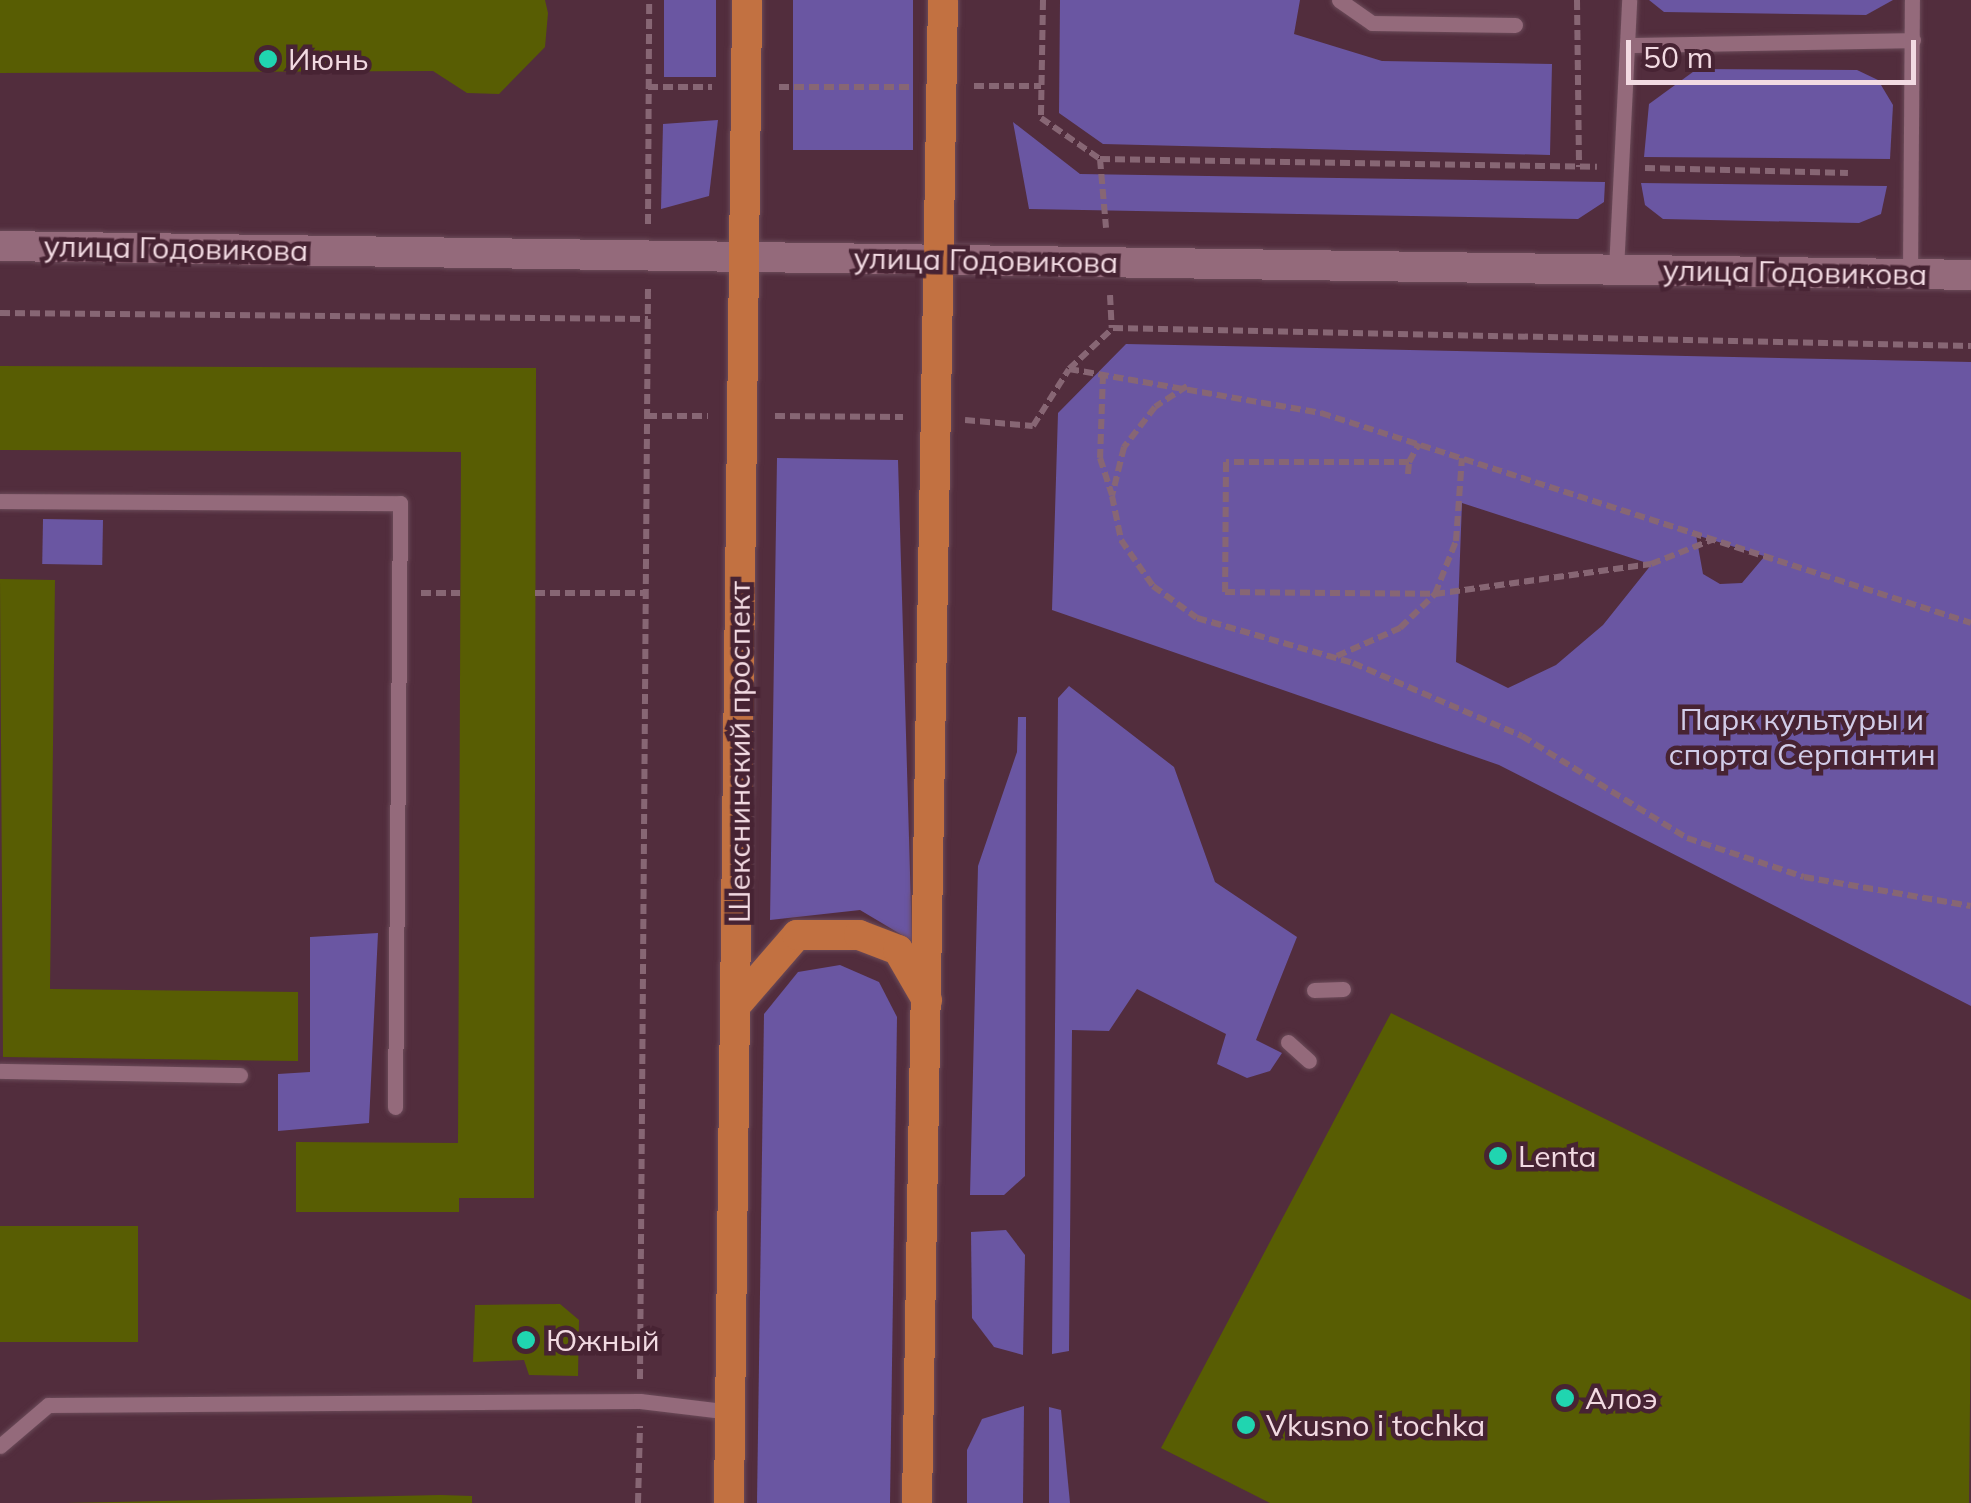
<!DOCTYPE html>
<html>
<head>
<meta charset="utf-8">
<style>
  body { margin:0 }
  #map { position:relative; width:1971px; height:1503px; overflow:hidden; background:#522d3d; font-family:Mulish,sans-serif }
  div>[style] { position:absolute }
  .green>* { inset:0; background:#6a56a2; transform-origin:0 0 }
  .building>* { inset:0; background:#585d03; transform-origin:0 0 }
  .path>* { height:6px; margin-top:-3px; transform-origin:0; background:repeating-linear-gradient(90deg,#876674 0 10px,transparent 0 15px) }
  .roads { filter:drop-shadow(0 0 2px #6b4b59) drop-shadow(0 0 2px #6b4b59) }
  .service>* { height:15px; margin:-7.5px; padding:0 7.5px; transform-origin:7.5px; border-radius:7.5px; background:#946a7b }
  .tertiary>* { height:30px; margin:-15px; padding:0 15px; transform-origin:15px; border-radius:15px; background:#946a7b }
  .primary>* { height:30px; margin:-15px; padding:0 15px; transform-origin:15px; border-radius:15px; background:#c27141 }
  .dots>* { width:28px; height:28px; translate:-50% -50%; box-sizing:border-box; border:5px solid #472333; border-radius:50% }
  span { translate:-50% -50%; white-space:nowrap; text-align:center; line-height:1.15; -webkit-text-stroke:9px #472333; paint-order:stroke }
  .poi-label { font-size:30px; color:#f2dae2 }
  .left { translate:0 -50%; text-align:left }
  .street-label { font-size:30px; color:#f2dae2 }
  .park-label { font-size:30px; color:#d1cce8 }
  .scale { position:absolute; left:1626px; top:40px; width:290px; height:45px; box-sizing:border-box; border:5px solid #f2dae2; border-top:0; padding-left:12px; font-size:30px; line-height:35px; white-space:nowrap; color:#f2dae2; -webkit-text-stroke:8px #472333; paint-order:stroke }
</style>
</head>
<body>
<div id="map">
  <div class="green">
    <div style="left:664px;top:0;width:52px;height:77px"></div>
    <div style="left:793px;top:0;width:120px;height:150px"></div>
    <div style="clip-path:polygon(1060px 0,1300px 0,1294px 34px,1382px 61px,1552px 64px,1550px 155px,1103px 144px,1059px 113px)"></div>
    <div style="clip-path:polygon(1649px 0,1893px 0,1866px 15px,1664px 12px)"></div>
    <div style="clip-path:polygon(1697px 69px,1857px 70px,1878px 80px,1893px 105px,1890px 159px,1644px 157px,1649px 104px)"></div>
    <div style="clip-path:polygon(718px 120px,709px 196px,661px 209px,663px 124px)"></div>
    <div style="clip-path:polygon(1013px 122px,1080px 174px,1605px 182px,1604px 202px,1578px 219px,1029px 209px)"></div>
    <div style="clip-path:polygon(1641px 183px,1887px 186px,1881px 214px,1859px 223px,1663px 219px,1645px 205px)"></div>
    <div style="clip-path:polygon(evenodd,1126px 344px,1971px 362px,1971px 1006px,1499px 765px,1052px 610px,1058px 413px,1126px 344px,1462px 503px,1650px 564px,1651px 565px,1603px 625px,1556px 665px,1508px 688px,1456px 662px,1462px 503px,1126px 344px,1696px 535px,1764px 556px,1764px 557px,1742px 583px,1720px 584px,1703px 574px,1696px 535px)"></div>
    <div style="clip-path:polygon(777px 458px,898px 460px,912px 941px,860px 910px,770px 920px)"></div>
    <div style="left:103px;top:520px;width:45px;height:60px;rotate:91deg"></div>
    <div style="clip-path:polygon(1069px 686px,1174px 767px,1215px 882px,1297px 937px,1256px 1040px,1282px 1053px,1270px 1071px,1247px 1078px,1217px 1064px,1226px 1034px,1137px 989px,1109px 1031px,1072px 1030px,1069px 1351px,1052px 1354px,1058px 698px)"></div>
    <div style="clip-path:polygon(1018px 717px,1026px 717px,1025px 1176px,1004px 1195px,970px 1195px,978px 866px,1017px 752px)"></div>
    <div style="clip-path:polygon(378px 933px,369px 1123px,278px 1131px,278px 1074px,310px 1072px,310px 937px)"></div>
    <div style="clip-path:polygon(840px 965px,879px 982px,897px 1017px,890px 1503px,757px 1503px,764px 1014px,798px 972px)"></div>
    <div style="clip-path:polygon(1006px 1230px,1025px 1255px,1023px 1355px,994px 1347px,972px 1318px,971px 1232px)"></div>
    <div style="clip-path:polygon(1024px 1406px,1023px 1503px,967px 1503px,967px 1450px,982px 1419px)"></div>
    <div style="clip-path:polygon(1049px 1407px,1061px 1410px,1070px 1503px,1049px 1503px)"></div>
  </div>
  <div class="building">
    <div style="clip-path:polygon(0 0,545px 0,548px 13px,545px 47px,499px 94px,467px 93px,433px 71px,0 73px)"></div>
    <div style="clip-path:polygon(0 366px,536px 368px,534px 1198px,459px 1198px,459px 1212px,296px 1212px,296px 1142px,458px 1143px,461px 452px,0 450px)"></div>
    <div style="clip-path:polygon(0 579px,55px 580px,50px 989px,298px 992px,298px 1061px,3px 1057px)"></div>
    <div style="clip-path:polygon(1391px 1013px,1971px 1300px,1969px 1503px,1270px 1503px,1161px 1448px)"></div>
    <div style="left:138px;top:1226px;width:116px;height:138px;rotate:90deg"></div>
    <div style="clip-path:polygon(560px 1304px,579px 1320px,578px 1376px,529px 1375px,524px 1360px,473px 1362px,475px 1305px)"></div>
    <div style="clip-path:polygon(441px 1495px,472px 1496px,472px 1503px,65px 1503px)"></div>
  </div>
  <div class="path">
    <div style="left:1043px;top:0;width:118px;rotate:91deg"></div>
    <div style="left:1041px;top:118px;width:72px;rotate:34.8deg"></div>
    <div style="left:1100px;top:159px;width:497px;rotate:0.9deg"></div>
    <div style="left:1577px;top:0;width:167px;rotate:89.3deg"></div>
    <div style="left:974px;top:86px;width:67px"></div>
    <div style="left:648px;top:87px;width:64px"></div>
    <div style="left:779px;top:87px;width:133px"></div>
    <div style="left:1100px;top:159px;width:69px;rotate:85deg"></div>
    <div style="left:1645px;top:168px;width:203px;rotate:1.4deg"></div>
    <div style="left:648px;top:224px;width:224px;rotate:-89.7deg"></div>
    <div style="left:1110px;top:295px;width:33px;rotate:87deg"></div>
    <div style="left:0;top:313px;width:648px;rotate:0.53deg"></div>
    <div style="left:1069px;top:369px;width:256px;rotate:9.9deg"></div>
    <div style="left:1321px;top:413px;width:683px;rotate:17.9deg"></div>
    <div style="left:1103px;top:374px;width:84px;rotate:92deg"></div>
    <div style="left:1100px;top:458px;width:39px;rotate:72deg"></div>
    <div style="left:1187px;top:386px;width:38px;rotate:147deg"></div>
    <div style="left:1155px;top:407px;width:51px;rotate:127.8deg"></div>
    <div style="left:1124px;top:447px;width:50px;rotate:103.8deg"></div>
    <div style="left:1112px;top:496px;width:45px;rotate:78.4deg"></div>
    <div style="left:1121px;top:540px;width:56px;rotate:55.2deg"></div>
    <div style="left:1153px;top:586px;width:54px;rotate:36deg"></div>
    <div style="left:1197px;top:618px;width:162px;rotate:16.1deg"></div>
    <div style="left:1353px;top:663px;width:184px;rotate:23.4deg"></div>
    <div style="left:1522px;top:736px;width:194px;rotate:31.7deg"></div>
    <div style="left:1687px;top:838px;width:123px;rotate:18.4deg"></div>
    <div style="left:1804px;top:877px;width:169px;rotate:9.9deg"></div>
    <div style="left:647px;top:416px;width:61px"></div>
    <div style="left:775px;top:416px;width:128px;rotate:0.4deg"></div>
    <div style="left:965px;top:420px;width:68px;rotate:5deg"></div>
    <div style="left:1033px;top:426px;width:67px;rotate:-57.7deg"></div>
    <div style="left:1069px;top:369px;width:60px;rotate:-43deg"></div>
    <div style="left:1113px;top:328px;width:858px;rotate:1.2deg"></div>
    <div style="left:1409px;top:462px;width:21px;rotate:-61deg"></div>
    <div style="left:1408px;top:474px;width:12px;rotate:-85deg"></div>
    <div style="left:1409px;top:462px;width:183px;rotate:180deg"></div>
    <div style="left:1226px;top:462px;width:130px;rotate:90.4deg"></div>
    <div style="left:1225px;top:592px;width:210px;rotate:0.5deg"></div>
    <div style="left:1435px;top:594px;width:218px;rotate:-7.9deg"></div>
    <div style="left:1651px;top:564px;width:66px;rotate:-21.5deg"></div>
    <div style="left:421px;top:593px;width:39px"></div>
    <div style="left:535px;top:593px;width:108px"></div>
    <div style="left:1337px;top:656px;width:69px;rotate:-24deg"></div>
    <div style="left:1400px;top:628px;width:49px;rotate:-44.2deg"></div>
    <div style="left:1435px;top:594px;width:57px;rotate:-68.4deg"></div>
    <div style="left:1456px;top:541px;width:83px;rotate:-85.9deg"></div>
    <div style="left:640px;top:1379px;width:1093px;rotate:-89.58deg"></div>
    <div style="left:638px;top:1503px;width:77px;rotate:-88.5deg"></div>
  </div>
  <div class="roads">
    <div class="service">
      <div style="left:1339px;top:0;width:40px;rotate:34.9deg"></div>
      <div style="left:1372px;top:23px;width:143px;rotate:0.8deg"></div>
      <div style="left:1627px;top:45px;width:286px;rotate:-1deg"></div>
      <div style="left:1616px;top:270px;width:270px;rotate:-87.2deg"></div>
      <div style="left:1910px;top:274px;width:274px;rotate:-89.6deg"></div>
      <div style="left:0;top:501px;width:400px;rotate:0.3deg"></div>
      <div style="left:400px;top:503px;width:604px;rotate:90.47deg"></div>
      <div style="left:1314px;top:990px;width:29px;rotate:-2deg"></div>
      <div style="left:1288px;top:1042px;width:28px;rotate:42deg"></div>
      <div style="left:0;top:1071px;width:240px;rotate:1deg"></div>
      <div style="left:0;top:1446px;width:63px;rotate:-40.5deg"></div>
      <div style="left:48px;top:1405px;width:592px;rotate:-0.39deg"></div>
      <div style="left:640px;top:1401px;width:92px;rotate:6.9deg"></div>
    </div>
    <div class="tertiary">
      <div style="left:0;top:246px;width:1971px;rotate:0.84deg"></div>
    </div>
    <div class="primary">
      <div style="left:738px;top:1003px;width:90px;rotate:-49.1deg"></div>
      <div style="left:797px;top:935px;width:62px"></div>
      <div style="left:859px;top:935px;width:42px;rotate:21deg"></div>
      <div style="left:898px;top:950px;width:58px;rotate:59.9deg"></div>
      <div style="left:729px;top:1503px;width:1503px;rotate:-89.31deg"></div>
      <div style="left:917px;top:1503px;width:1503px;rotate:-89.01deg"></div>
    </div>
  </div>
  <div class="dots">
    <div style="left:268px;top:59px;background:#20d5b0"></div>
    <div style="left:1498px;top:1156px;background:#20d5b0"></div>
    <div style="left:526px;top:1340px;background:#20d5b0"></div>
    <div style="left:1565px;top:1398px;background:#20d5b0"></div>
    <div style="left:1246px;top:1425px;background:#20d5b0"></div>
  </div>
  <div class="poi-label">
    <span class="left" style="left:288px;top:59px">Июнь</span>
    <span class="left" style="left:1518px;top:1156px">Lenta</span>
    <span class="left" style="left:546px;top:1340px">Южный</span>
    <span class="left" style="left:1585px;top:1398px">Алоэ</span>
    <span class="left" style="left:1266px;top:1425px">Vkusno i tochka</span>
  </div>
  <div class="street-label">
    <span style="left:176px;top:248px;rotate:1deg">улица Годовикова</span>
    <span style="left:986px;top:260px;rotate:1deg">улица Годовикова</span>
    <span style="left:1795px;top:272px;rotate:1deg">улица Годовикова</span>
    <span style="left:739px;top:752px;rotate:-90deg">Шекснинский проспект</span>
  </div>
  <div class="park-label">
    <span style="left:1802px;top:736px">Парк культуры и<br>спорта Серпантин</span>
  </div>
  <div class="scale">50 m</div>
</div>
</body>
</html>
